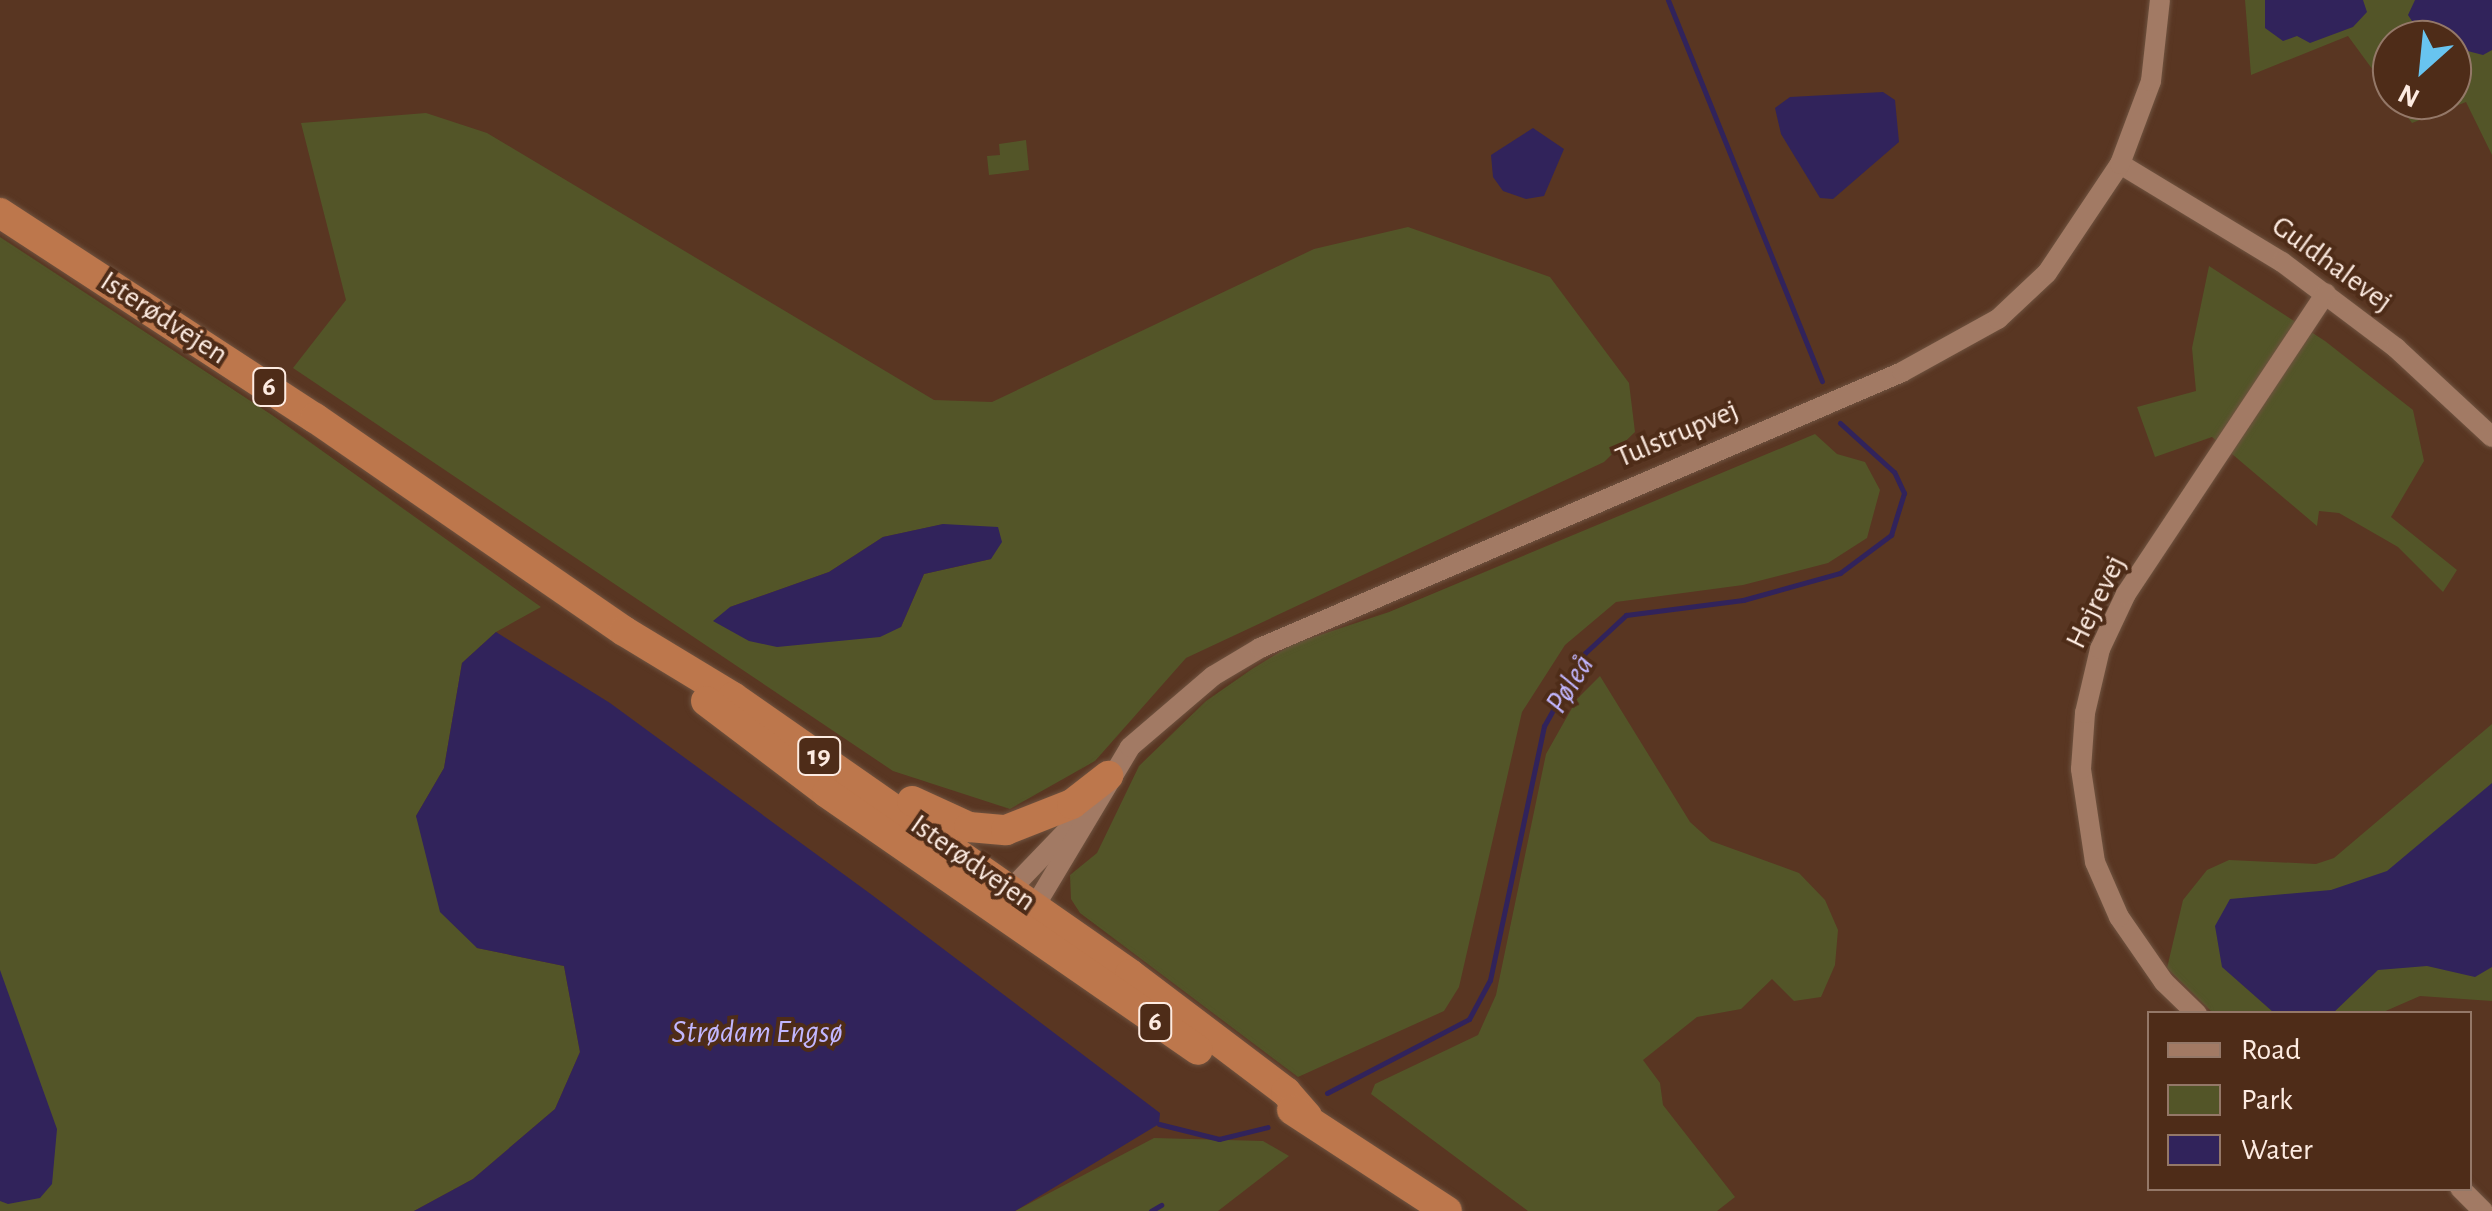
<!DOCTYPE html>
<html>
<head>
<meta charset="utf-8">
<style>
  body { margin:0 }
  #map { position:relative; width:2492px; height:1211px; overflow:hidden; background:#593622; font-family:"Alegreya Sans",sans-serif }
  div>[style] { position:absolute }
  .green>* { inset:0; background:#535528 }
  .water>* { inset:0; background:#31235b }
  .stream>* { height:5px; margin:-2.5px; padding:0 2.5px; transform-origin:2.5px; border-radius:2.5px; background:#31235b }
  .roads { filter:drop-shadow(0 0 2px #6f5340) drop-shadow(0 0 2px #6f5340) }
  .minor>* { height:20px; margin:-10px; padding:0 10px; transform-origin:10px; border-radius:10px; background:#a27a64 }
  .highway>* { height:30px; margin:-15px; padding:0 15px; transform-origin:15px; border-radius:15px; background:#bd774c }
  span { translate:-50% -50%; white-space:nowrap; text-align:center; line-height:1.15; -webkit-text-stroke:8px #4e2c18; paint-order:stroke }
  .shield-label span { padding:2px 8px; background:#4e2c18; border:2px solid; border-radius:8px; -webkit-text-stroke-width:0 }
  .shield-label { font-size:28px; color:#fdebe1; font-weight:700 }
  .street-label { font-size:30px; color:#fdebe1 }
  .water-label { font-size:32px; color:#c1b6fe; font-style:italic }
  .legend { position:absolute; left:2147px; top:1011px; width:325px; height:180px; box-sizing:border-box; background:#4e2c18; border:2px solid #947868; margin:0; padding:12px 18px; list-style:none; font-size:30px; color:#fdebe1 }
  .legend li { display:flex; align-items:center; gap:20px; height:50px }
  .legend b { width:50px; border:2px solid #947868 }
  .north { position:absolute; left:2372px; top:20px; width:100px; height:100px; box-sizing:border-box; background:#4e2c18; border:2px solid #947868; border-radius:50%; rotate:207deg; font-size:28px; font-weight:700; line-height:40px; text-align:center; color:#fdebe1 }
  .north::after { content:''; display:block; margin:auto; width:35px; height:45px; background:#68c4f0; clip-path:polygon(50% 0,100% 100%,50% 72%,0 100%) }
</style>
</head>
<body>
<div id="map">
  <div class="green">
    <div style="clip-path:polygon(2245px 0,2492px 0,2492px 155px,2466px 102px,2412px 123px,2395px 100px,2452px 100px,2452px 40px,2392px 40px,2392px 96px,2348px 36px,2251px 75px)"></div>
    <div style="clip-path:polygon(evenodd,426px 113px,487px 133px,934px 400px,992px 402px,1314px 249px,1408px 227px,1550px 277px,1629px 383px,1635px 432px,1604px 462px,1186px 658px,1095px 761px,1010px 809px,893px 771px,293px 368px,346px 300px,301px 123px,426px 113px,944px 524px,991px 559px,924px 574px,901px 627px,730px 607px,829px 572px,883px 537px,944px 524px)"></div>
    <div style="clip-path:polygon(1026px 140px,1029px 170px,989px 175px,987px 156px,1000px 155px,999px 144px)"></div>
    <div style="clip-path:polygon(0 237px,272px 415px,541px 607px,496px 632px,462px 663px,444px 768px,416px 816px,477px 948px,564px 966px,580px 1052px,555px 1109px,473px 1179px,414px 1211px,0 1211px)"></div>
    <div style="clip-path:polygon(2209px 266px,2325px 341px,2413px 410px,2424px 461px,2391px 517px,2457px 570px,2443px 592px,2398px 547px,2339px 513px,2319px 511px,2317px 526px,2212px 437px,2155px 457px,2137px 407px,2196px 391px,2192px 348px)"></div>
    <div style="clip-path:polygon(1815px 434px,1837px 454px,1865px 462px,1880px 490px,1867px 538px,1828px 563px,1743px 585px,1616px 602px,1565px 645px,1522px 712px,1459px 987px,1444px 1011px,1298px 1077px,1080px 913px,1071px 899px,1070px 875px,1097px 853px,1139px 766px,1206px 701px,1252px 669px,1293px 644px,1389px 612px)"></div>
    <div style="clip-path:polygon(1600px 676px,1690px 822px,1711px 841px,1799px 873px,1825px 900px,1838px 930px,1835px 965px,1821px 997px,1794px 1001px,1772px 979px,1741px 1009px,1697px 1017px,1643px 1060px,1660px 1083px,1663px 1105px,1735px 1197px,1717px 1211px,1528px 1211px,1371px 1094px,1375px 1084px,1478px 1035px,1496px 995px,1546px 754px,1577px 699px)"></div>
    <div style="clip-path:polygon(2492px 724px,2492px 1001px,2420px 996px,2381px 1013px,2213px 1013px,2167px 968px,2183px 900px,2207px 870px,2229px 860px,2316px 864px,2334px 858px)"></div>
    <div style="clip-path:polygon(1154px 1138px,1263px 1141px,1289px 1156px,1218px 1211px,1015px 1211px)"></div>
  </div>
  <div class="water">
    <div style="clip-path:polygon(2265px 0,2363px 0,2367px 12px,2353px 27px,2310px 43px,2297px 36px,2283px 41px,2265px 28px)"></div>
    <div style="clip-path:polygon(2415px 0,2492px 0,2492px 50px,2483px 55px,2456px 48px,2444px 31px,2430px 35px,2416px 27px,2408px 15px)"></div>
    <div style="clip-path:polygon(1883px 92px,1895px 100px,1899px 142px,1833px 199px,1820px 198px,1781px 134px,1775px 108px,1790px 97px)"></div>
    <div style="clip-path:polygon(1533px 128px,1564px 149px,1544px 196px,1526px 199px,1503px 191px,1493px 177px,1491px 155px)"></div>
    <div style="clip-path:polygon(943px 524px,998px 527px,1002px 542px,991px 559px,924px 574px,901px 627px,880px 637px,777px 647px,749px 641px,713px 621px,730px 607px,829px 572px,883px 537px)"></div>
    <div style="clip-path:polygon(496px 632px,610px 703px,872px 895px,1160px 1113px,1159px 1124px,1015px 1211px,414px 1211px,473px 1179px,555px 1109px,580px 1052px,564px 966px,477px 948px,440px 912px,416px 816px,444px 768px,462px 663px)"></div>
    <div style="clip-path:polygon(2492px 783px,2492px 967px,2475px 977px,2427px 966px,2378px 970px,2332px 1014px,2273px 1012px,2222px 967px,2215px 926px,2230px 899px,2331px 890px,2387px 871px)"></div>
    <div style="clip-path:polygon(0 970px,57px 1129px,52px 1184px,40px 1198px,8px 1204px,0 1201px)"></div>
  </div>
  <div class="stream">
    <div style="left:1668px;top:0;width:411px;rotate:68deg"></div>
    <div style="left:1327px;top:1093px;width:160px;rotate:-27.5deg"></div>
    <div style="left:1469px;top:1019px;width:44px;rotate:-61.7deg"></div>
    <div style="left:1490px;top:980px;width:260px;rotate:-78deg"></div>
    <div style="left:1544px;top:726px;width:84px;rotate:-60.7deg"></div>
    <div style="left:1585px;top:653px;width:56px;rotate:-42.8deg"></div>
    <div style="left:1626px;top:615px;width:118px;rotate:-7.3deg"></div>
    <div style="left:1743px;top:600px;width:101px;rotate:-15.6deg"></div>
    <div style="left:1840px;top:573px;width:64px;rotate:-36.7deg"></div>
    <div style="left:1891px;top:535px;width:44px;rotate:-72.8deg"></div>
    <div style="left:1904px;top:493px;width:23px;rotate:-115deg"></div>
    <div style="left:1894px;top:472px;width:73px;rotate:-137.8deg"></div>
    <div style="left:1159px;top:1124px;width:62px;rotate:14deg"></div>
    <div style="left:1219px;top:1139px;width:50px;rotate:-13.8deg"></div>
    <div style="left:1151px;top:1211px;width:12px;rotate:-31deg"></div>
  </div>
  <div class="roads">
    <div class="minor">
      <div style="left:2120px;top:164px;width:189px;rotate:31.2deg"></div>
      <div style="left:2282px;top:262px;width:143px;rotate:37deg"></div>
      <div style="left:2396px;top:348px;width:131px;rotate:42.8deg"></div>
      <div style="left:1010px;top:899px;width:10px;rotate:-84deg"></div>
      <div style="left:1011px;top:889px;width:100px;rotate:-46.2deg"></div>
      <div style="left:1026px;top:911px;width:10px;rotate:-29deg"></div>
      <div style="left:1035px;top:906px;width:185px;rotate:-59.1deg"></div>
      <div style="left:1130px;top:747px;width:109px;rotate:-40.5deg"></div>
      <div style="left:1213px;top:676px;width:55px;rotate:-30.8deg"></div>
      <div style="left:1260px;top:648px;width:699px;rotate:-23.26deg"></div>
      <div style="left:1902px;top:372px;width:110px;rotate:-28.9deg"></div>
      <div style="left:1998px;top:319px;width:67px;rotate:-43.2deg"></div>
      <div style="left:2047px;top:273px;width:131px;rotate:-56.2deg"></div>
      <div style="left:2120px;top:164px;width:89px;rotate:-69.5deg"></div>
      <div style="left:2151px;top:81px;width:81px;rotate:-83.7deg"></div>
      <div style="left:2197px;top:1014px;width:46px;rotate:-135.9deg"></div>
      <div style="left:2164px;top:982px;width:79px;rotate:-124.7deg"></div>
      <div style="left:2119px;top:917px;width:60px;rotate:-113.6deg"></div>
      <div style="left:2095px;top:862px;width:94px;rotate:-98.6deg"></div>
      <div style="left:2081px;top:769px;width:56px;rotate:-85.9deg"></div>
      <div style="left:2085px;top:713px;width:66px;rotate:-76.8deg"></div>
      <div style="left:2100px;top:649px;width:61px;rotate:-64.7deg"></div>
      <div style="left:2126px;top:594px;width:361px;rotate:-56.4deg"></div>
      <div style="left:2460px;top:1188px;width:33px;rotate:45deg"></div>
    </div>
    <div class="highway">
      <div style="left:0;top:213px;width:376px;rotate:33.1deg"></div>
      <div style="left:315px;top:418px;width:375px;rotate:34.6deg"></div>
      <div style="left:624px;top:631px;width:127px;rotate:31.2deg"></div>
      <div style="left:733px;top:697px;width:484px;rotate:34.9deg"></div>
      <div style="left:1130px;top:974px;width:196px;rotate:37.1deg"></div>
      <div style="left:1286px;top:1092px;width:32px;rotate:49deg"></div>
      <div style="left:706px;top:701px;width:152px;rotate:37.2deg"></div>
      <div style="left:827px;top:793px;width:451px;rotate:34.7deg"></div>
      <div style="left:912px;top:801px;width:63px;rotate:24.5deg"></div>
      <div style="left:969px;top:827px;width:37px;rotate:5deg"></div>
      <div style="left:1006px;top:830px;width:71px;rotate:-21.5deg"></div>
      <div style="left:1072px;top:804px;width:46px;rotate:-37.9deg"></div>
      <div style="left:1292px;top:1110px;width:185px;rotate:33.1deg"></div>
    </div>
  </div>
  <div class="shield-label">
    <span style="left:269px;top:387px">6</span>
    <span style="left:819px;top:756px">19</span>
    <span style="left:1155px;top:1022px">6</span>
  </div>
  <div class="street-label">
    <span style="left:2332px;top:264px;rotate:36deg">Guldhalevej</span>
    <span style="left:164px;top:318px;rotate:33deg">Isterødvejen</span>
    <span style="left:1677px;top:434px;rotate:-23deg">Tulstrupvej</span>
    <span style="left:2096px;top:602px;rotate:-64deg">Hejrevej</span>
    <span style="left:973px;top:863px;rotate:35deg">Isterødvejen</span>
  </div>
  <div class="water-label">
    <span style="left:1570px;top:684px;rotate:-58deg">Pøleå</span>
    <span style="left:757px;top:1032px">Strødam Engsø</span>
  </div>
  <ul class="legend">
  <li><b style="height:12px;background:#a27a64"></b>Road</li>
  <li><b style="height:28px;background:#535528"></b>Park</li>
  <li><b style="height:28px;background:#31235b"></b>Water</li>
  </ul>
  <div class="north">N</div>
</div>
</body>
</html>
